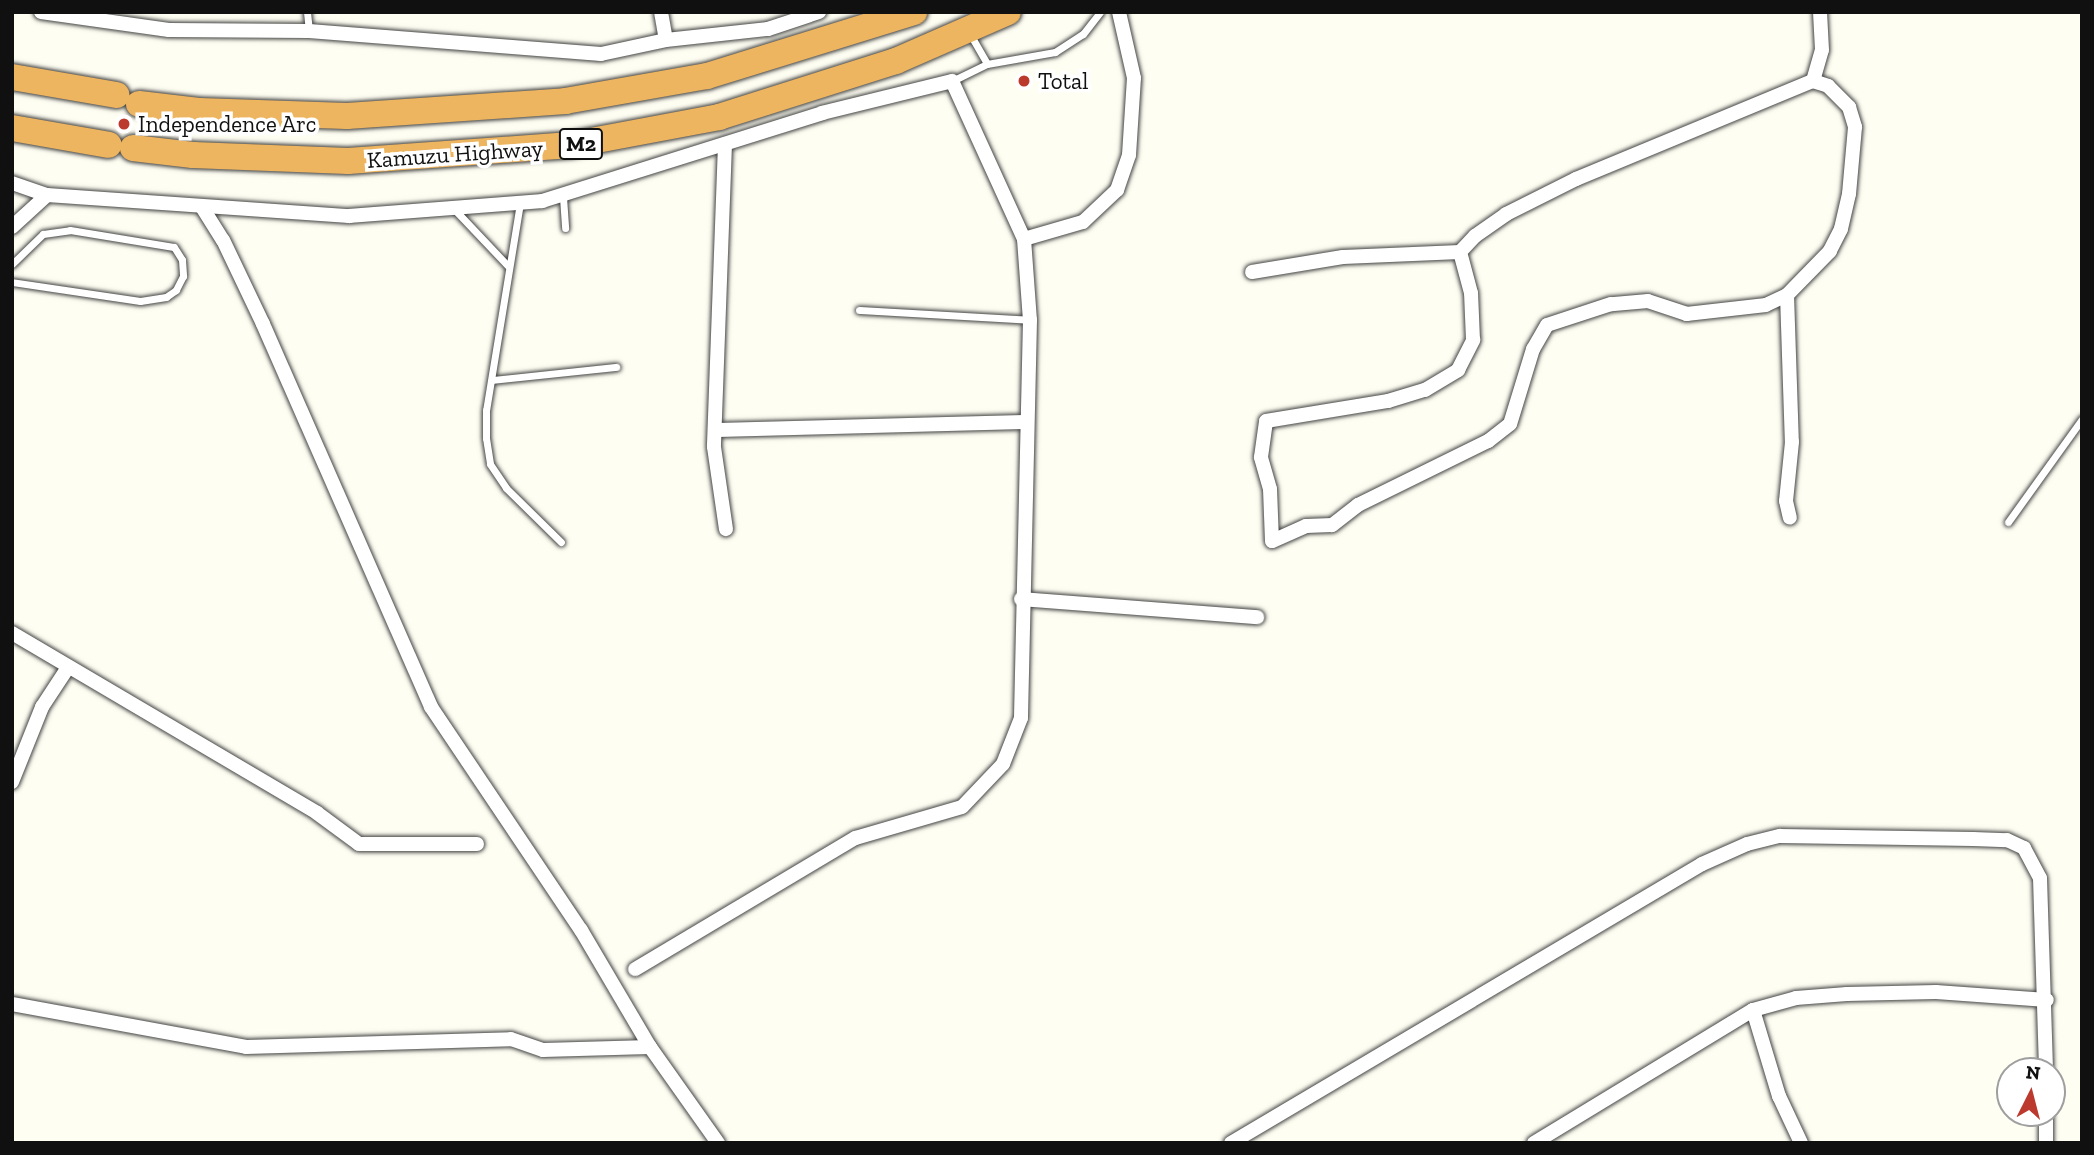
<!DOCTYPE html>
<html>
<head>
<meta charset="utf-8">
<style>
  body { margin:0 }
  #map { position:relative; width:2094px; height:1155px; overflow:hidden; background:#fefef3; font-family:"Zilla Slab",serif }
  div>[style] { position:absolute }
  .roads { filter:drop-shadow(0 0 2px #434343) drop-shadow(0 0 2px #434343) }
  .lane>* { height:7px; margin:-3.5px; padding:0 3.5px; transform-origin:3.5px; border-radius:3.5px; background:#fff }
  .street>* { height:14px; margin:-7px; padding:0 7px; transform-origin:7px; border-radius:7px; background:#fff }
  .highway>* { height:26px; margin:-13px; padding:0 13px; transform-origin:13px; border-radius:13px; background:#eeb561 }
  .dots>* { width:19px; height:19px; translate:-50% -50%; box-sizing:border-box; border:4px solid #fff; border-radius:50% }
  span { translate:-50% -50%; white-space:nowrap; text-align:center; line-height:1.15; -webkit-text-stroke:7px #fff; paint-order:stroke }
  .shield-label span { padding:2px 5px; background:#fff; border:2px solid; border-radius:5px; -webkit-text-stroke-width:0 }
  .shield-label { font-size:21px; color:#101010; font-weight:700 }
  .poi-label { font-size:23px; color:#101010 }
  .left { translate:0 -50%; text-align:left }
  .street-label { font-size:23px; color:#101010 }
  .frame { position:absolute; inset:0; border:14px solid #101010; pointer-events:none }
  .north { position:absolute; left:1996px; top:1057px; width:70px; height:70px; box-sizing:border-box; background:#fff; border:2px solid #9f9f9f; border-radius:50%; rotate:6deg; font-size:19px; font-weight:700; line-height:28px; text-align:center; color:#101010 }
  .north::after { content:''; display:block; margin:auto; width:24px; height:32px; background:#bb3a2d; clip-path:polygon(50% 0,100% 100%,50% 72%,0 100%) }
</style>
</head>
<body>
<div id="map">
  <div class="roads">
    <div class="lane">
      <div style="left:307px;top:12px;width:19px;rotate:84deg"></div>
      <div style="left:970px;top:34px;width:34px;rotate:60deg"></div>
      <div style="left:952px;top:81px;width:39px;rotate:-26deg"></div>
      <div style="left:987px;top:64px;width:69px;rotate:-10deg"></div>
      <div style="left:1055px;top:52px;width:33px;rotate:-33deg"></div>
      <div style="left:1083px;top:34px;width:28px;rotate:-52deg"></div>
      <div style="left:563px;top:197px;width:31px;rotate:86deg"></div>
      <div style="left:520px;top:203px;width:210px;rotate:99.3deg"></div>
      <div style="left:486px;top:410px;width:28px;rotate:90deg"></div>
      <div style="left:486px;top:438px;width:26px;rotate:81deg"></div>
      <div style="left:490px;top:464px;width:29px;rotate:56deg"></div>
      <div style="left:506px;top:488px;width:77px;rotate:44.5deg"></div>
      <div style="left:455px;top:210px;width:77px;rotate:46.6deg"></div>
      <div style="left:12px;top:264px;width:43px;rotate:-44.1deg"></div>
      <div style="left:43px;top:234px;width:27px;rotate:-8deg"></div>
      <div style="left:70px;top:230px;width:105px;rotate:9.3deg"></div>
      <div style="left:174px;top:247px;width:15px;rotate:58deg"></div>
      <div style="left:182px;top:260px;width:16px;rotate:86deg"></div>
      <div style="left:183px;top:276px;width:16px;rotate:117deg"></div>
      <div style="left:176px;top:290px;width:12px;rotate:145deg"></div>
      <div style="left:166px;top:297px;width:26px;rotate:171deg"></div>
      <div style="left:140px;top:301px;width:129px;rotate:-171.6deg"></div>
      <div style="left:859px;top:310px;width:171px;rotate:3.3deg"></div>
      <div style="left:492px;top:380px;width:125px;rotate:-6deg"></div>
      <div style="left:2008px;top:522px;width:127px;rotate:-54.3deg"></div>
    </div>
    <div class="street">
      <div style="left:41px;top:12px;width:129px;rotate:8deg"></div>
      <div style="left:169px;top:30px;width:140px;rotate:0.4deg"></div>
      <div style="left:309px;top:31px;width:293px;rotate:4.5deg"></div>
      <div style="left:601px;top:54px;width:66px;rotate:-12.2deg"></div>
      <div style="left:666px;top:40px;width:103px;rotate:-6.2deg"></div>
      <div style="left:768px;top:29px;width:54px;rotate:-18.4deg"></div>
      <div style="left:661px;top:12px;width:28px;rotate:80deg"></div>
      <div style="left:1813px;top:81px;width:16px;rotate:18deg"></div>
      <div style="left:1828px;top:86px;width:30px;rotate:45deg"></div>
      <div style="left:1849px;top:107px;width:21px;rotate:73deg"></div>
      <div style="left:1855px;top:127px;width:67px;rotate:95.1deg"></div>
      <div style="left:1849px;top:194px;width:36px;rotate:103deg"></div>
      <div style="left:1841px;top:229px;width:25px;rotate:117deg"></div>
      <div style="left:1830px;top:251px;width:62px;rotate:134.3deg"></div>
      <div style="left:1787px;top:295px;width:23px;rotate:155deg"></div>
      <div style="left:1766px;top:305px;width:80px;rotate:173.5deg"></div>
      <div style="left:1687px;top:314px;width:41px;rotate:-161.6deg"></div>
      <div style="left:1648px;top:301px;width:37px;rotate:175deg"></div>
      <div style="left:1611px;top:304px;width:67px;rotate:161.8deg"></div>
      <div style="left:1547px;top:325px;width:28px;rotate:120deg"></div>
      <div style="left:1533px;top:349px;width:78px;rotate:107deg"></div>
      <div style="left:1510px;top:424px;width:28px;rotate:142deg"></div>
      <div style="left:1488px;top:441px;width:145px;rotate:153.8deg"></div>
      <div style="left:1358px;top:505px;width:33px;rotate:142deg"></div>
      <div style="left:1332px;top:525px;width:26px;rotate:178deg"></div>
      <div style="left:1306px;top:526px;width:37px;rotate:156deg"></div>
      <div style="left:1272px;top:541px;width:52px;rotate:-92.2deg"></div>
      <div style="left:1270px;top:489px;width:33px;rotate:-106deg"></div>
      <div style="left:1261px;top:457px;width:36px;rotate:-82deg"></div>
      <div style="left:1266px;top:421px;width:124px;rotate:-9.3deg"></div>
      <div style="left:1388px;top:401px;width:39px;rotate:-17deg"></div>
      <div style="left:1425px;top:390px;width:39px;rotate:-31deg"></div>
      <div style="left:1458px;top:370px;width:34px;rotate:-63deg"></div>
      <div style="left:1473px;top:340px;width:47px;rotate:-92.4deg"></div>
      <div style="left:1471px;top:293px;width:42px;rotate:-105deg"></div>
      <div style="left:1460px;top:252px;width:22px;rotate:-47deg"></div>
      <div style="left:1475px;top:236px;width:38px;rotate:-35deg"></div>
      <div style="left:1506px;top:214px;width:78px;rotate:-26.6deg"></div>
      <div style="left:1576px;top:179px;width:256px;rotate:-22.5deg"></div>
      <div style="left:1813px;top:81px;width:32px;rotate:-74deg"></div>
      <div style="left:1822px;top:50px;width:38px;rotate:-93deg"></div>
      <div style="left:725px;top:144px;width:303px;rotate:92.1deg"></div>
      <div style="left:714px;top:447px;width:83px;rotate:81.7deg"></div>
      <div style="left:12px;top:183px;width:37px;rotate:19deg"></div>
      <div style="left:202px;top:207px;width:39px;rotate:58deg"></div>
      <div style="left:223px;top:240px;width:93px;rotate:64.5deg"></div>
      <div style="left:263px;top:324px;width:418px;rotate:66.3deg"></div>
      <div style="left:431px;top:707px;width:269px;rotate:56.1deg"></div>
      <div style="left:581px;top:930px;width:136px;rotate:59.5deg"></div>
      <div style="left:650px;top:1047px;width:118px;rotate:54.7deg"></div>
      <div style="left:12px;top:227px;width:47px;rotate:-42.4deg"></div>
      <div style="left:47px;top:195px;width:303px;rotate:4deg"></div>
      <div style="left:349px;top:216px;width:194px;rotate:-4.4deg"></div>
      <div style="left:542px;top:201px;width:294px;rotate:-17.4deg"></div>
      <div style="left:822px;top:113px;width:134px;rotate:-13.8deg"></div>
      <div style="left:952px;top:81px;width:174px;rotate:65.5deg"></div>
      <div style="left:1024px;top:239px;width:81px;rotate:85.8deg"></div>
      <div style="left:1030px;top:320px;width:398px;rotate:91.3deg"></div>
      <div style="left:1021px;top:718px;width:49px;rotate:111.4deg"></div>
      <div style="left:1003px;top:764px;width:59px;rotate:133.6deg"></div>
      <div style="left:962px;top:807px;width:111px;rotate:163.8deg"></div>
      <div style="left:855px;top:838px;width:256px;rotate:149.2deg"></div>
      <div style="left:1024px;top:239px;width:61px;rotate:-16.1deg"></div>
      <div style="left:1083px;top:222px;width:47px;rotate:-43.3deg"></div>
      <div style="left:1117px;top:190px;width:37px;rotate:-71deg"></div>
      <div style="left:1129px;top:155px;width:77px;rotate:-86.3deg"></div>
      <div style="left:1134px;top:78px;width:68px;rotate:-102.8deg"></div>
      <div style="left:1252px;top:272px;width:92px;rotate:-9.4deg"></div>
      <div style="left:1343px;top:257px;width:117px;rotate:-2.4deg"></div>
      <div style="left:1787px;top:295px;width:147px;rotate:88.1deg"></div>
      <div style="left:1792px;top:442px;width:59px;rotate:95.8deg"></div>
      <div style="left:1786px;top:501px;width:17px;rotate:77deg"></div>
      <div style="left:715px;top:430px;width:311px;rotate:-1.5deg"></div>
      <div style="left:1021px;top:599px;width:237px;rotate:4.4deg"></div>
      <div style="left:12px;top:633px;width:354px;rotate:30.5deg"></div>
      <div style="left:317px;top:813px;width:52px;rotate:36.4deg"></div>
      <div style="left:359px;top:844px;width:118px"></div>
      <div style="left:12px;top:782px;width:81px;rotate:-68.2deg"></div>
      <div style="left:42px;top:707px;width:45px;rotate:-56.7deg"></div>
      <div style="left:12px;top:1004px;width:238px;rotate:10.4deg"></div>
      <div style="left:246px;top:1047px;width:265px;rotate:-1.7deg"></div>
      <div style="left:511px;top:1039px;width:34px;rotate:19deg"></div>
      <div style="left:543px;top:1050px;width:107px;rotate:-1.6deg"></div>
      <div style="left:1753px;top:1010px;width:90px;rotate:73.2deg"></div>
      <div style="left:1779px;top:1096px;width:52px;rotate:64.9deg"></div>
      <div style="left:1231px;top:1143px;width:547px;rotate:-30.64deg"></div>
      <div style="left:1702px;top:864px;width:49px;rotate:-24deg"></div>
      <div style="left:1747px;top:844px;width:34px;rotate:-14deg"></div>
      <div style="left:1780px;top:836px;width:193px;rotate:0.9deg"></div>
      <div style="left:1973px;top:839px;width:34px;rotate:2deg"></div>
      <div style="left:2007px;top:840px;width:19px;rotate:25deg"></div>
      <div style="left:2024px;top:848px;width:34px;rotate:62deg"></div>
      <div style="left:2040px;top:878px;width:193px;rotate:88.2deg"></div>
      <div style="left:1534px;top:1143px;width:256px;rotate:-31.3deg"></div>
      <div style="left:1753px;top:1010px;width:45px;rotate:-15.6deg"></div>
      <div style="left:1796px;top:998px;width:51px;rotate:-4.5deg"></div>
      <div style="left:1847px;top:994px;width:89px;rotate:-1.3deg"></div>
      <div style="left:1936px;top:992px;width:111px;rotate:4.1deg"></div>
      <div style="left:2046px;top:1143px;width:30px;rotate:-90deg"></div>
    </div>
    <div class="highway">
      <div style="left:12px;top:77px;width:106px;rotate:9.8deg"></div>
      <div style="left:139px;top:104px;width:60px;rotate:6.7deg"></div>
      <div style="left:199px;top:111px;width:148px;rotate:1.9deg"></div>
      <div style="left:347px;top:116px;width:219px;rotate:-3.9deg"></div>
      <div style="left:565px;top:101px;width:144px;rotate:-10deg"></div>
      <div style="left:707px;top:76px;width:217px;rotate:-17.2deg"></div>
      <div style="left:12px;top:128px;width:98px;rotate:9.9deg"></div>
      <div style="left:133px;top:148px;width:60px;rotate:6.7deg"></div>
      <div style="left:193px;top:155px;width:155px;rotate:2.2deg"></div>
      <div style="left:348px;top:161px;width:223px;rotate:-4.1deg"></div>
      <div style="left:570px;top:145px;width:152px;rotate:-10.6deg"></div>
      <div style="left:719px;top:117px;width:186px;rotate:-17.6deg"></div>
      <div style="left:896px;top:61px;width:122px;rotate:-23.6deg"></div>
    </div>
  </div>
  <div class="dots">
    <div style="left:1024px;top:81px;background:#bb3a2d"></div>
    <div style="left:124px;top:124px;background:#bb3a2d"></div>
  </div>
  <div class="shield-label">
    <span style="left:581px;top:144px">M2</span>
  </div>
  <div class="poi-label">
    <span class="left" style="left:1038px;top:81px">Total</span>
    <span class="left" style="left:138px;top:124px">Independence Arc</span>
  </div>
  <div class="street-label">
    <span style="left:455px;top:154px;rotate:-4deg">Kamuzu Highway</span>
  </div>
  <div class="frame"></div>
  <div class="north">N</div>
</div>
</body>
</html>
